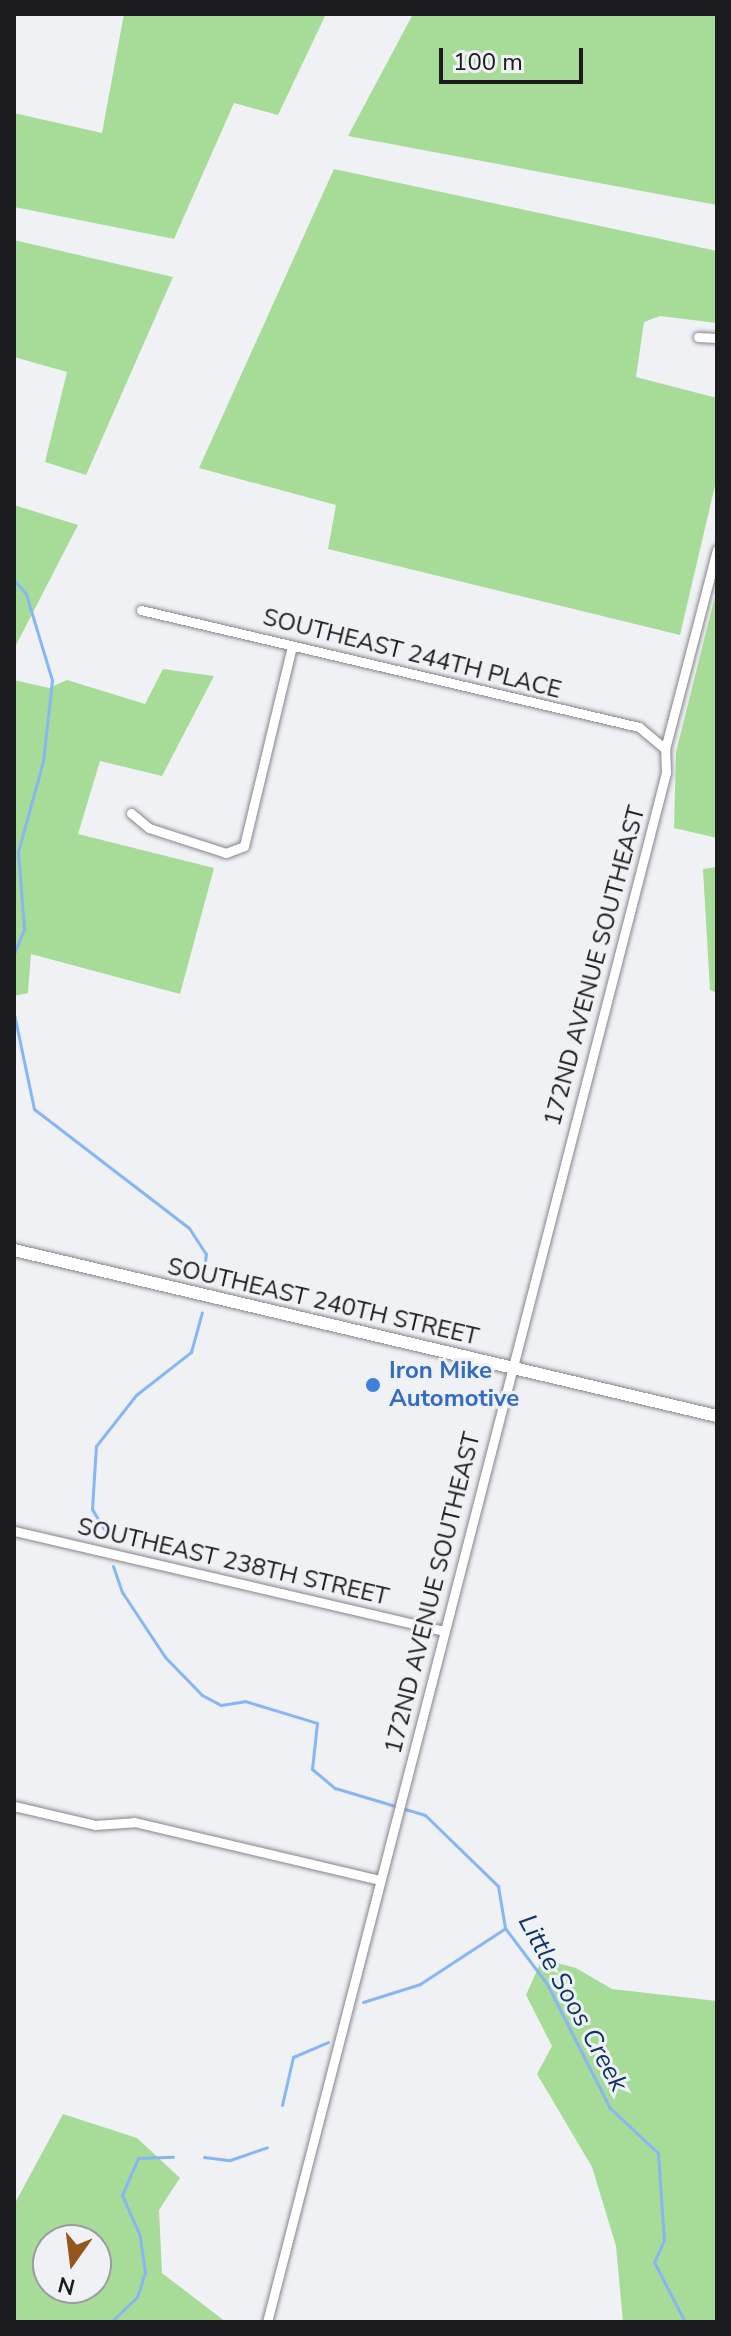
<!DOCTYPE html>
<html>
<head>
<meta charset="utf-8">
<style>
  body { margin:0 }
  #map { position:relative; width:731px; height:2336px; overflow:hidden; background:#f0f1f5; font-family:"Nunito Sans",sans-serif }
  div>[style] { position:absolute }
  .green>* { inset:0; background:#a6dc97 }
  .stream>* { height:3px; margin:-1.5px; padding:0 1.5px; transform-origin:1.5px; border-radius:1.5px; background:#88b6f2 }
  .roads { filter:drop-shadow(0 0 2px #85868a) drop-shadow(0 0 2px #85868a) }
  .minor>* { height:9px; margin:-4.5px; padding:0 4.5px; transform-origin:4.5px; border-radius:4.5px; background:#fff }
  .major>* { height:12px; margin:-6px; padding:0 6px; transform-origin:6px; border-radius:6px; background:#fff }
  .dots>* { width:22px; height:22px; translate:-50% -50%; box-sizing:border-box; border:4px solid #f0f1f5; border-radius:50% }
  span { translate:-50% -50%; white-space:nowrap; text-align:center; line-height:1.15; -webkit-text-stroke:6px #f0f1f5; paint-order:stroke }
  .street-label { font-size:24px; color:#1c1c1e }
  .shop-label { font-size:24px; color:#366cbe; font-weight:700 }
  .left { translate:0 -50%; text-align:left }
  .water-label { font-size:26px; color:#0e3664; font-style:italic }
  .frame { position:absolute; inset:0; border:16px solid #1c1c1e; pointer-events:none }
  .north { position:absolute; left:32px; top:2224px; width:80px; height:80px; box-sizing:border-box; background:#f0f1f5; border:2px solid #9b9c9f; border-radius:50%; rotate:194deg; font-size:22px; font-weight:700; line-height:32px; text-align:center; color:#1c1c1e }
  .north::after { content:''; display:block; margin:auto; width:28px; height:36px; background:#95551e; clip-path:polygon(50% 0,100% 100%,50% 72%,0 100%) }
  .scale { position:absolute; left:439px; top:48px; width:144px; height:36px; box-sizing:border-box; border:4px solid #1c1c1e; border-top:0; padding-left:10px; font-size:24px; line-height:28px; white-space:nowrap; color:#1c1c1e; -webkit-text-stroke:6px #f0f1f5; paint-order:stroke }
</style>
</head>
<body>
<div id="map">
  <div class="green">
    <div style="clip-path:polygon(124px 14px,326px 14px,278px 115px,234px 103px,174px 239px,14px 207px,14px 113px,102px 133px)"></div>
    <div style="clip-path:polygon(413px 14px,717px 14px,717px 205px,348px 136px)"></div>
    <div style="clip-path:polygon(334px 169px,717px 251px,717px 323px,660px 316px,644px 322px,636px 377px,717px 398px,717px 477px,680px 635px,328px 549px,336px 505px,199px 468px)"></div>
    <div style="clip-path:polygon(14px 240px,173px 277px,86px 475px,45px 462px,67px 372px,14px 357px)"></div>
    <div style="clip-path:polygon(14px 505px,78px 525px,14px 649px)"></div>
    <div style="clip-path:polygon(717px 588px,717px 838px,674px 828px,676px 752px)"></div>
    <div style="clip-path:polygon(163px 669px,214px 676px,162px 776px,100px 761px,78px 834px,214px 868px,180px 994px,31px 954px,28px 993px,14px 996px,14px 680px,49px 688px,67px 680px,145px 704px)"></div>
    <div style="clip-path:polygon(717px 867px,717px 993px,710px 990px,703px 869px)"></div>
    <div style="clip-path:polygon(542px 1959px,576px 1968px,612px 1989px,717px 2001px,717px 2322px,623px 2322px,616px 2246px,592px 2167px,537px 2074px,552px 2046px,526px 1995px)"></div>
    <div style="clip-path:polygon(evenodd,63px 2114px,137px 2138px,180px 2178px,159px 2210px,162px 2273px,226px 2322px,14px 2322px,14px 2205px,63px 2114px,48px 2240px,96px 2240px,96px 2288px,48px 2288px,48px 2240px)"></div>
  </div>
  <div class="stream">
    <div style="left:14px;top:580px;width:18px;rotate:49deg"></div>
    <div style="left:26px;top:594px;width:90px;rotate:73.2deg"></div>
    <div style="left:52px;top:680px;width:81px;rotate:96.3deg"></div>
    <div style="left:43px;top:761px;width:94px;rotate:105.4deg"></div>
    <div style="left:18px;top:852px;width:77px;rotate:85.5deg"></div>
    <div style="left:24px;top:929px;width:27px;rotate:112deg"></div>
    <div style="left:14px;top:1014px;width:97px;rotate:78.1deg"></div>
    <div style="left:34px;top:1109px;width:195px;rotate:37.5deg"></div>
    <div style="left:189px;top:1228px;width:31px;rotate:57deg"></div>
    <div style="left:206px;top:1254px;width:28px;rotate:98deg"></div>
    <div style="left:107px;top:1534px;width:29px;rotate:-121deg"></div>
    <div style="left:92px;top:1509px;width:63px;rotate:-86.4deg"></div>
    <div style="left:96px;top:1446px;width:65px;rotate:-51.9deg"></div>
    <div style="left:136px;top:1395px;width:70px;rotate:-38deg"></div>
    <div style="left:191px;top:1352px;width:41px;rotate:-74.6deg"></div>
    <div style="left:113px;top:1566px;width:28px;rotate:71deg"></div>
    <div style="left:122px;top:1592px;width:78px;rotate:56.5deg"></div>
    <div style="left:165px;top:1657px;width:53px;rotate:45.8deg"></div>
    <div style="left:202px;top:1695px;width:21px;rotate:28deg"></div>
    <div style="left:221px;top:1705px;width:24px;rotate:-9deg"></div>
    <div style="left:245px;top:1701px;width:75px;rotate:17deg"></div>
    <div style="left:317px;top:1723px;width:46px;rotate:96.2deg"></div>
    <div style="left:312px;top:1769px;width:30px;rotate:40deg"></div>
    <div style="left:335px;top:1788px;width:94px;rotate:16.7deg"></div>
    <div style="left:425px;top:1815px;width:102px;rotate:44.2deg"></div>
    <div style="left:498px;top:1886px;width:43px;rotate:80.5deg"></div>
    <div style="left:505px;top:1928px;width:70px;rotate:53.1deg"></div>
    <div style="left:547px;top:1984px;width:139px;rotate:63.1deg"></div>
    <div style="left:610px;top:2108px;width:66px;rotate:43.2deg"></div>
    <div style="left:658px;top:2153px;width:87px;rotate:86.1deg"></div>
    <div style="left:664px;top:2240px;width:24px;rotate:114deg"></div>
    <div style="left:654px;top:2262px;width:68px;rotate:62.7deg"></div>
    <div style="left:363px;top:2002px;width:60px;rotate:-17.5deg"></div>
    <div style="left:420px;top:1984px;width:100px;rotate:-33.2deg"></div>
    <div style="left:282px;top:2105px;width:49px;rotate:-77.1deg"></div>
    <div style="left:293px;top:2057px;width:38px;rotate:-23deg"></div>
    <div style="left:204px;top:2157px;width:26px;rotate:7deg"></div>
    <div style="left:230px;top:2160px;width:39px;rotate:-19deg"></div>
    <div style="left:111px;top:2322px;width:36px;rotate:-44deg"></div>
    <div style="left:137px;top:2297px;width:25px;rotate:-72deg"></div>
    <div style="left:145px;top:2273px;width:37px;rotate:-98deg"></div>
    <div style="left:140px;top:2236px;width:45px;rotate:-113.7deg"></div>
    <div style="left:122px;top:2195px;width:40px;rotate:-66.6deg"></div>
    <div style="left:138px;top:2158px;width:35px;rotate:-2deg"></div>
  </div>
  <div class="roads">
    <div class="minor">
      <div style="left:698px;top:337px;width:19px;rotate:3deg"></div>
      <div style="left:141px;top:610px;width:512px;rotate:13.22deg"></div>
      <div style="left:639px;top:727px;width:34px;rotate:40deg"></div>
      <div style="left:131px;top:813px;width:23px;rotate:40deg"></div>
      <div style="left:149px;top:828px;width:81px;rotate:18deg"></div>
      <div style="left:226px;top:853px;width:19px;rotate:-21deg"></div>
      <div style="left:244px;top:846px;width:206px;rotate:-76.5deg"></div>
      <div style="left:14px;top:1531px;width:441px;rotate:13.1deg"></div>
      <div style="left:14px;top:1806px;width:83px;rotate:13.2deg"></div>
      <div style="left:95px;top:1825px;width:39px;rotate:-4deg"></div>
      <div style="left:134px;top:1822px;width:253px;rotate:13.3deg"></div>
      <div style="left:267px;top:2322px;width:1600px;rotate:-75.56deg"></div>
      <div style="left:666px;top:773px;width:24px;rotate:-92deg"></div>
      <div style="left:665px;top:749px;width:206px;rotate:-75.4deg"></div>
    </div>
    <div class="major">
      <div style="left:14px;top:1250px;width:722px;rotate:13.29deg"></div>
    </div>
  </div>
  <div class="dots">
    <div style="left:373px;top:1385px;background:#3f7fe0"></div>
  </div>
  <div class="street-label">
    <span style="left:412px;top:654px;rotate:14deg">SOUTHEAST 244TH PLACE</span>
    <span style="left:595px;top:966px;rotate:-75deg">172ND AVENUE SOUTHEAST</span>
    <span style="left:323px;top:1302px;rotate:13deg">SOUTHEAST 240TH STREET</span>
    <span style="left:233px;top:1562px;rotate:13deg">SOUTHEAST 238TH STREET</span>
    <span style="left:433px;top:1593px;rotate:-76deg">172ND AVENUE SOUTHEAST</span>
  </div>
  <div class="shop-label">
    <span class="left" style="left:389px;top:1385px">Iron Mike<br>Automotive</span>
  </div>
  <div class="water-label">
    <span style="left:573px;top:2003px;rotate:61deg">Little Soos Creek</span>
  </div>
  <div class="frame"></div>
  <div class="north">N</div>
  <div class="scale">100 m</div>
</div>
</body>
</html>
